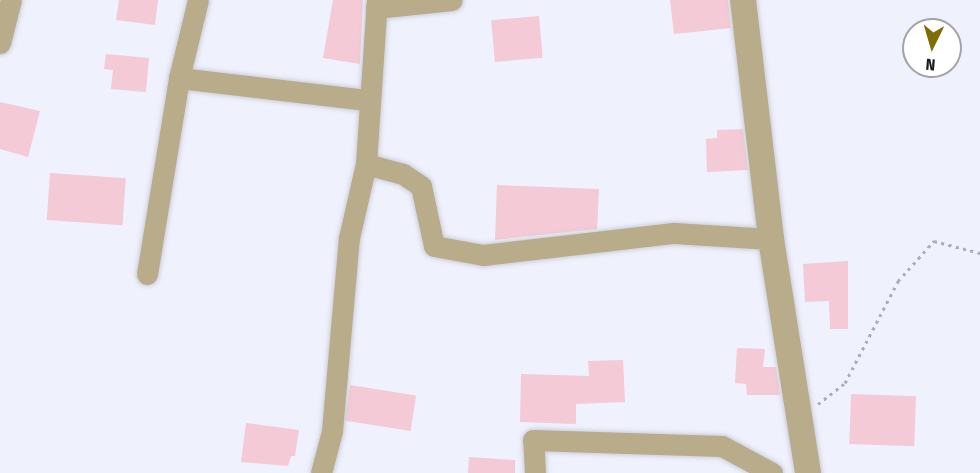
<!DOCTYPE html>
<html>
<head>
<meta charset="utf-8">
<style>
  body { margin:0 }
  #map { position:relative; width:980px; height:473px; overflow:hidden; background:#eff1fd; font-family:"Fira Sans Condensed",sans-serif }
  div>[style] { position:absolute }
  .building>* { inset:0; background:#f3cad5; transform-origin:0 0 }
  .path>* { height:3px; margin-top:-1.5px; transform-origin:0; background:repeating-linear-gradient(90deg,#acaeb7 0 3px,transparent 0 7.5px) }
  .roads { filter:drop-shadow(0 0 2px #cdced9) drop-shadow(0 0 2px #cdced9) }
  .minor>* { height:21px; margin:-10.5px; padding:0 10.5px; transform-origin:10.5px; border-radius:10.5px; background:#b8ac8a }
  .tertiary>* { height:26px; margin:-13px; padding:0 13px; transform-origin:13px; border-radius:13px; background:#b8ac8a }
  span { translate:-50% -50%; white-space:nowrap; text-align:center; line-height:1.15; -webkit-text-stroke:5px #fff; paint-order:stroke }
  .north { position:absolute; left:902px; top:18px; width:60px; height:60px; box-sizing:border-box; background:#fff; border:2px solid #a3a3a4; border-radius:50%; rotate:185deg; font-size:16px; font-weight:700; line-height:24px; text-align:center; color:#18181c }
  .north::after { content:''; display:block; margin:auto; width:21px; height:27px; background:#7e6c06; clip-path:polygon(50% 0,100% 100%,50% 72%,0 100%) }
</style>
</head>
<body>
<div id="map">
  <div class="building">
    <div style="clip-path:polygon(119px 0,158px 0,155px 25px,116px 20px)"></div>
    <div style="clip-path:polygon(333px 0,363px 0,360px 64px,323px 58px)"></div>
    <div style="clip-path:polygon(670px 0,728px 0,731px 28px,674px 34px)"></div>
    <div style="left:539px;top:16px;width:42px;height:48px;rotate:85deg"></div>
    <div style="clip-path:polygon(106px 54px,149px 58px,146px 92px,111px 89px,113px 70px,104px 69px)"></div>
    <div style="clip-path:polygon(0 102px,40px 111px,28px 157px,0 149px)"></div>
    <div style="clip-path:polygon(743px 129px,748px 170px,707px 172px,706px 139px,717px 138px,717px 130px)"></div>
    <div style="left:50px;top:173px;width:76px;height:47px;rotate:4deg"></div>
    <div style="clip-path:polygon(497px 185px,599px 189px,597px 229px,495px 240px)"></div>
    <div style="clip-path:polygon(848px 261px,848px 329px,830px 329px,829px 301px,805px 302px,803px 264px)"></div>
    <div style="clip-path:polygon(737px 348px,765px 349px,763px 367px,776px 367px,780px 395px,747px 395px,746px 384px,735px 383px)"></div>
    <div style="clip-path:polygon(623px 360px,625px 402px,576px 404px,576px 424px,520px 422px,521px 374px,589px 376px,588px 361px)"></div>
    <div style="left:350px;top:385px;width:67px;height:36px;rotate:9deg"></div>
    <div style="left:851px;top:394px;width:65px;height:50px;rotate:2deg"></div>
    <div style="clip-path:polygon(246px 423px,299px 430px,295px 456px,291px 456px,288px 466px,241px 462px)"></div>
    <div style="clip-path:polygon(469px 457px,515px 460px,515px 473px,468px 473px)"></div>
  </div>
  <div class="path">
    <div style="left:818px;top:404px;width:34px;rotate:-38deg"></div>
    <div style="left:845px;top:383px;width:115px;rotate:-62.5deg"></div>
    <div style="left:898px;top:281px;width:54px;rotate:-48deg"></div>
    <div style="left:934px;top:241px;width:48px;rotate:14.6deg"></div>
  </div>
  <div class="roads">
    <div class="minor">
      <div style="left:376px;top:8px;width:76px;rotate:-6deg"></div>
      <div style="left:0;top:43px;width:44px;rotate:-75.7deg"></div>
      <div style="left:179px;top:78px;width:189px;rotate:6.7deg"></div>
      <div style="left:366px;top:164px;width:38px;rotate:15deg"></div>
      <div style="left:403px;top:174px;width:22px;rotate:34deg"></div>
      <div style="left:421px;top:186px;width:61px;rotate:77.8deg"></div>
      <div style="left:434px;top:246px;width:50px;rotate:10.4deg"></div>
      <div style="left:483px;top:255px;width:192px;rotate:-6.6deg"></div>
      <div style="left:674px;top:233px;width:97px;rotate:3.5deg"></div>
      <div style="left:147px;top:274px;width:199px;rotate:-80.7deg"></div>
      <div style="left:179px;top:78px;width:80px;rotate:-76.3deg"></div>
      <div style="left:321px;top:473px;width:43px;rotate:-75.3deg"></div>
      <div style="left:332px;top:431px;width:194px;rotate:-85deg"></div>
      <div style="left:349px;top:238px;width:76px;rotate:-77.1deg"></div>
      <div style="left:366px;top:164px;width:164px;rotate:-86.2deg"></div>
      <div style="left:535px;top:473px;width:33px;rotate:-93deg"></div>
      <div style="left:533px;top:440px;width:189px;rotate:1.8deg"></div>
      <div style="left:722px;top:446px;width:57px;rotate:28.4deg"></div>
    </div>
    <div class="tertiary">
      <div style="left:743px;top:0;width:241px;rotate:83.3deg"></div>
      <div style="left:771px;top:239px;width:237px;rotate:81deg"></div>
    </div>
  </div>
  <div class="north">N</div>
</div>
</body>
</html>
